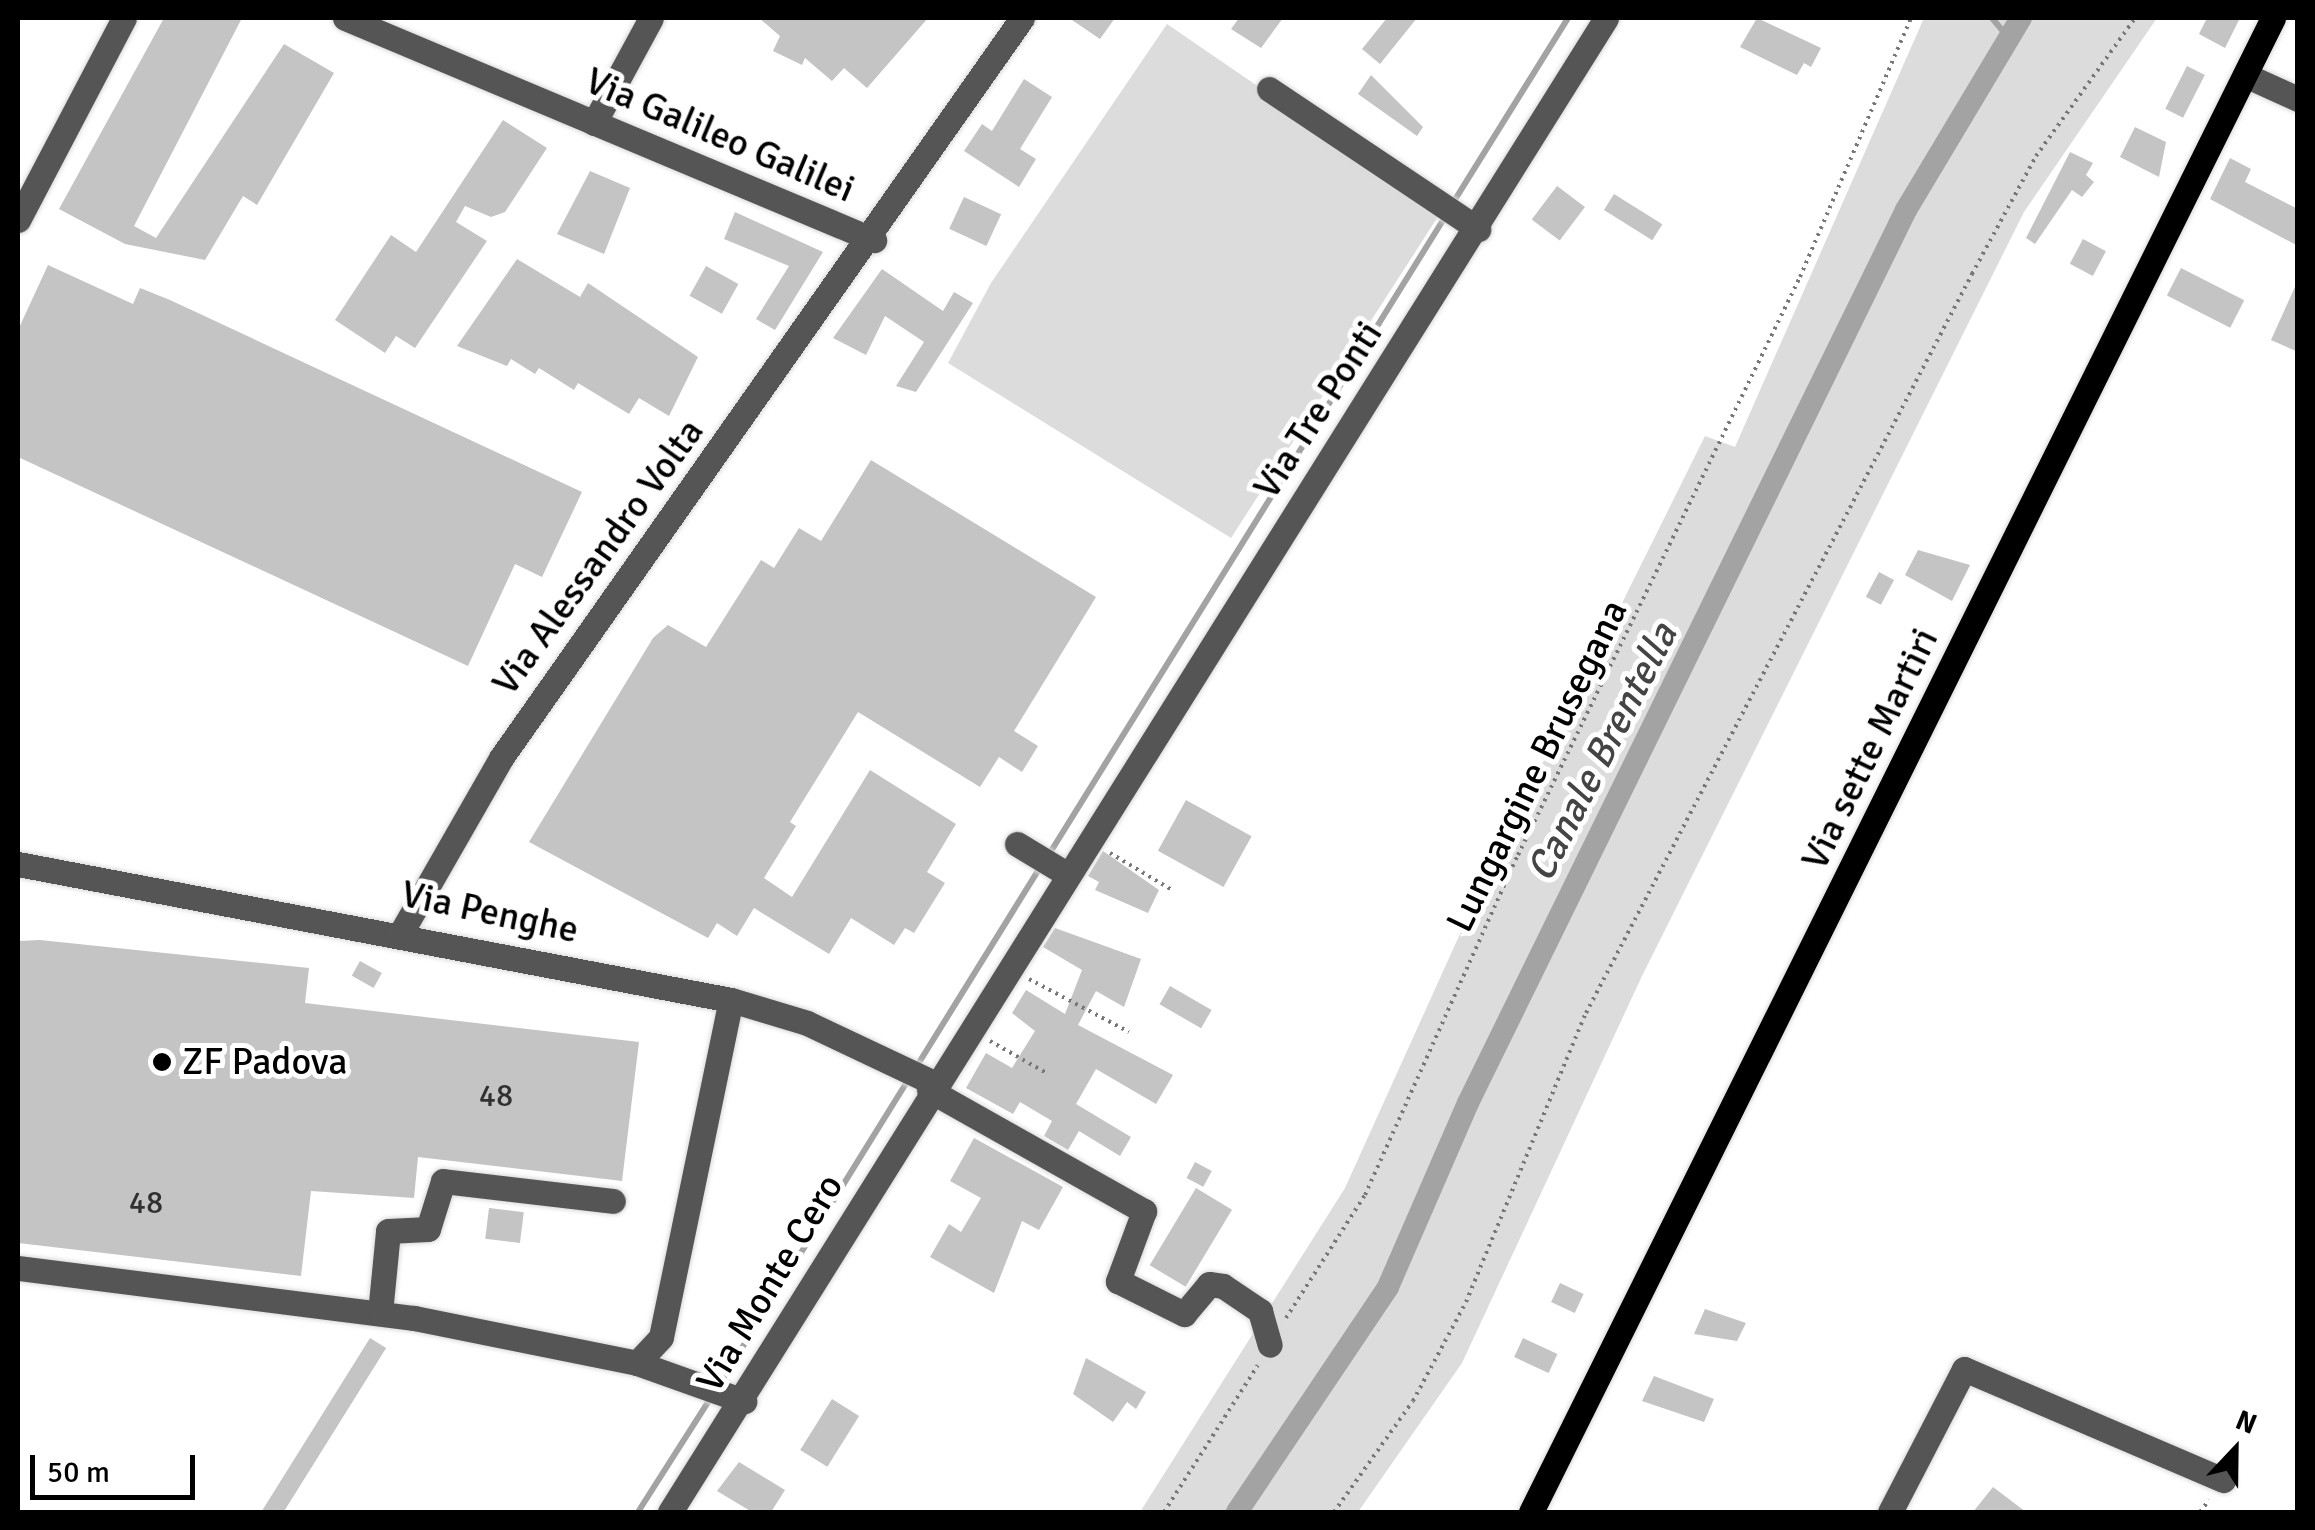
<!DOCTYPE html>
<html>
<head>
<meta charset="utf-8">
<style>
  body { margin:0 }
  #map { position:relative; width:2315px; height:1530px; overflow:hidden; background:#fff; font-family:Signika,sans-serif }
  div>[style] { position:absolute }
  .green>* { inset:0; background:#dcdcdc }
  .stream>* { height:6px; margin:-3px; padding:0 3px; transform-origin:3px; border-radius:3px; background:#a3a3a3 }
  .canal>* { height:22px; margin:-11px; padding:0 11px; transform-origin:11px; border-radius:11px; background:#a3a3a3 }
  .building>* { inset:0; background:#c4c4c4; transform-origin:0 0 }
  .path>* { height:4px; margin-top:-2px; transform-origin:0; background:repeating-linear-gradient(90deg,#777 0 2.5px,transparent 0 7.5px) }
  .roads { filter:drop-shadow(0 0 2px #dbdbdb) drop-shadow(0 0 2px #dbdbdb) }
  .minor>* { height:25px; margin:-12.5px; padding:0 12.5px; transform-origin:12.5px; border-radius:12.5px; background:#555 }
  .major>* { height:25px; margin:-12.5px; padding:0 12.5px; transform-origin:12.5px; border-radius:12.5px; background:#000 }
  .dots>* { width:28px; height:28px; translate:-50% -50%; box-sizing:border-box; border:5px solid #fff; border-radius:50% }
  span { translate:-50% -50%; white-space:nowrap; text-align:center; line-height:1.15; -webkit-text-stroke:10px #fff; paint-order:stroke }
  .number-label { font-size:32px; color:#313131 }
  .number-label span { -webkit-text-stroke-width:0 }
  .street-label { font-size:38px; color:#000 }
  .poi-label { font-size:38px; color:#000 }
  .left { translate:0 -50%; text-align:left }
  .water-label { font-size:40px; color:#444; font-style:italic }
  .frame { position:absolute; inset:0; border:20px solid #000; pointer-events:none }
  .north { position:absolute; left:2185px; top:1400px; width:100px; height:100px; -webkit-text-stroke:8px #fff; paint-order:stroke; rotate:22deg; font-size:28px; font-weight:700; line-height:40px; text-align:center; color:#000 }
  .north::after { content:''; display:block; margin:auto; width:35px; height:45px; background:#000; clip-path:polygon(50% 0,100% 100%,50% 72%,0 100%) }
  .scale { position:absolute; left:30px; top:1455px; width:165px; height:45px; box-sizing:border-box; border:5px solid #000; border-top:0; padding-left:12px; font-size:30px; line-height:35px; white-space:nowrap; color:#000; -webkit-text-stroke:8px #fff; paint-order:stroke }
</style>
</head>
<body>
<div id="map">
  <div class="green">
    <div style="clip-path:polygon(1924px 18px,2157px 18px,2024px 212px,1642px 976px,1462px 1363px,1358px 1512px,1140px 1512px,1345px 1188px,1483px 883px,1705px 436px,1735px 447px)"></div>
    <div style="clip-path:polygon(1167px 24px,1441px 212px,1231px 538px,948px 363px,991px 283px)"></div>
  </div>
  <div class="stream">
    <div style="left:1992px;top:18px;width:25px;rotate:50deg"></div>
    <div style="left:1451px;top:206px;width:221px;rotate:-58.1deg"></div>
    <div style="left:1048px;top:856px;width:752px;rotate:-58.15deg"></div>
    <div style="left:920px;top:1061px;width:229px;rotate:-58.2deg"></div>
    <div style="left:719px;top:1385px;width:360px;rotate:-58.2deg"></div>
    <div style="left:638px;top:1512px;width:138px;rotate:-57.5deg"></div>
  </div>
  <div class="canal">
    <div style="left:1237px;top:1512px;width:271px;rotate:-56.1deg"></div>
    <div style="left:1388px;top:1287px;width:201px;rotate:-66.5deg"></div>
    <div style="left:1468px;top:1103px;width:995px;rotate:-63.87deg"></div>
    <div style="left:1906px;top:210px;width:224px;rotate:-59.1deg"></div>
  </div>
  <div class="building">
    <div style="clip-path:polygon(164px 18px,242px 18px,134px 226px,156px 238px,284px 44px,334px 73px,257px 205px,243px 196px,205px 260px,125px 244px,59px 209px)"></div>
    <div style="clip-path:polygon(759px 18px,928px 18px,867px 88px,844px 68px,832px 81px,805px 58px,802px 65px,773px 51px,780px 36px)"></div>
    <div style="clip-path:polygon(1069px 18px,1115px 18px,1100px 39px)"></div>
    <div style="clip-path:polygon(1239px 18px,1283px 18px,1261px 48px,1231px 29px)"></div>
    <div style="clip-path:polygon(1387px 18px,1417px 18px,1380px 64px,1362px 49px)"></div>
    <div style="clip-path:polygon(1757px 18px,1821px 48px,1811px 67px,1804px 63px,1797px 75px,1740px 47px)"></div>
    <div style="clip-path:polygon(2207px 18px,2240px 18px,2225px 48px,2199px 34px)"></div>
    <div style="left:2187px;top:66px;width:20px;height:48px;rotate:27deg"></div>
    <div style="clip-path:polygon(1371px 75px,1423px 127px,1417px 136px,1358px 94px)"></div>
    <div style="clip-path:polygon(1024px 79px,1052px 97px,1020px 149px,1036px 159px,1019px 187px,964px 151px,982px 124px,992px 131px)"></div>
    <div style="clip-path:polygon(503px 120px,547px 148px,505px 212px,491px 217px,465px 206px,456px 222px,487px 241px,415px 348px,396px 336px,385px 353px,335px 320px,391px 235px,416px 252px)"></div>
    <div style="clip-path:polygon(2135px 127px,2166px 142px,2159px 177px,2120px 157px)"></div>
    <div style="clip-path:polygon(2070px 152px,2093px 163px,2086px 175px,2094px 182px,2082px 197px,2072px 190px,2035px 244px,2026px 238px)"></div>
    <div style="clip-path:polygon(2230px 158px,2251px 169px,2245px 182px,2298px 209px,2298px 246px,2210px 199px)"></div>
    <div style="clip-path:polygon(590px 171px,630px 188px,604px 254px,557px 234px)"></div>
    <div style="left:1557px;top:186px;width:35px;height:42px;rotate:37deg"></div>
    <div style="left:1614px;top:194px;width:57px;height:19px;rotate:32deg"></div>
    <div style="left:964px;top:197px;width:41px;height:35px;rotate:25deg"></div>
    <div style="clip-path:polygon(735px 212px,823px 252px,775px 330px,756px 319px,789px 266px,724px 239px)"></div>
    <div style="left:2083px;top:239px;width:26px;height:28px;rotate:28deg"></div>
    <div style="clip-path:polygon(517px 259px,580px 297px,588px 283px,698px 357px,669px 416px,639px 398px,629px 414px,578px 383px,574px 390px,539px 368px,535px 374px,511px 359px,507px 366px,457px 346px)"></div>
    <div style="clip-path:polygon(48px 265px,133px 304px,140px 288px,170px 300px,582px 492px,542px 577px,515px 564px,468px 666px,18px 457px,18px 330px)"></div>
    <div style="left:706px;top:266px;width:37px;height:34px;rotate:29deg"></div>
    <div style="left:2181px;top:268px;width:71px;height:31px;rotate:27deg"></div>
    <div style="clip-path:polygon(882px 269px,943px 311px,954px 292px,973px 303px,916px 392px,896px 386px,924px 342px,885px 316px,866px 355px,833px 338px)"></div>
    <div style="clip-path:polygon(2298px 280px,2298px 352px,2271px 340px)"></div>
    <div style="clip-path:polygon(871px 460px,1096px 597px,1014px 731px,1038px 746px,1022px 772px,999px 757px,980px 787px,858px 712px,790px 822px,796px 826px,764px 878px,792px 897px,870px 770px,956px 824px,927px 872px,945px 883px,914px 933px,905px 928px,894px 945px,851px 918px,829px 954px,754px 908px,737px 936px,717px 923px,708px 938px,529px 842px,653px 638px,668px 625px,706px 647px,761px 560px,774px 568px,799px 528px,821px 541px)"></div>
    <div style="clip-path:polygon(1918px 550px,1970px 565px,1952px 601px,1905px 575px)"></div>
    <div style="left:1879px;top:572px;width:17px;height:28px;rotate:28deg"></div>
    <div style="left:1186px;top:800px;width:75px;height:58px;rotate:29deg"></div>
    <div style="clip-path:polygon(1103px 851px,1159px 890px,1148px 913px,1095px 890px,1099px 882px,1088px 876px)"></div>
    <div style="clip-path:polygon(1055px 928px,1141px 959px,1124px 1007px,1096px 991px,1078px 1025px,1173px 1075px,1156px 1104px,1096px 1069px,1076px 1104px,1131px 1137px,1120px 1156px,1079px 1131px,1068px 1150px,1044px 1136px,1052px 1121px,1020px 1102px,1013px 1114px,966px 1088px,986px 1053px,1012px 1068px,1035px 1031px,1012px 1013px,1026px 990px,1065px 1014px,1082px 970px,1043px 947px)"></div>
    <div style="clip-path:polygon(40px 940px,309px 968px,305px 1003px,639px 1042px,622px 1181px,418px 1157px,414px 1198px,311px 1191px,301px 1276px,18px 1243px,18px 941px)"></div>
    <div style="left:360px;top:961px;width:25px;height:17px;rotate:29deg"></div>
    <div style="left:1170px;top:986px;width:48px;height:21px;rotate:30deg"></div>
    <div style="clip-path:polygon(974px 1138px,1063px 1187px,1039px 1230px,1022px 1221px,994px 1293px,930px 1257px,949px 1224px,961px 1232px,981px 1198px,950px 1181px)"></div>
    <div style="left:1195px;top:1162px;width:19px;height:18px;rotate:28deg"></div>
    <div style="left:1196px;top:1188px;width:42px;height:90px;rotate:31deg"></div>
    <div style="left:489px;top:1208px;width:35px;height:31px;rotate:7deg"></div>
    <div style="left:1560px;top:1283px;width:26px;height:21px;rotate:25deg"></div>
    <div style="clip-path:polygon(1705px 1309px,1746px 1323px,1737px 1341px,1694px 1334px)"></div>
    <div style="left:370px;top:1338px;width:19px;height:204px;rotate:32deg"></div>
    <div style="left:1523px;top:1338px;width:38px;height:21px;rotate:25deg"></div>
    <div style="clip-path:polygon(1086px 1358px,1146px 1392px,1136px 1409px,1127px 1402px,1113px 1422px,1073px 1394px)"></div>
    <div style="clip-path:polygon(1654px 1376px,1714px 1399px,1704px 1422px,1642px 1401px)"></div>
    <div style="left:832px;top:1399px;width:32px;height:60px;rotate:32deg"></div>
    <div style="clip-path:polygon(739px 1462px,785px 1490px,771px 1512px,752px 1512px,717px 1491px)"></div>
    <div style="clip-path:polygon(1993px 1487px,2026px 1512px,1973px 1512px)"></div>
  </div>
  <div class="path">
    <div style="left:1110px;top:853px;width:72px;rotate:30.8deg"></div>
    <div style="left:1029px;top:979px;width:113px;rotate:27.9deg"></div>
    <div style="left:990px;top:1041px;width:67px;rotate:29.6deg"></div>
    <div style="left:1286px;top:1318px;width:146px;rotate:-57.3deg"></div>
    <div style="left:1365px;top:1195px;width:373px;rotate:-65.8deg"></div>
    <div style="left:1518px;top:855px;width:643px;rotate:-63.99deg"></div>
    <div style="left:1800px;top:277px;width:282px;rotate:-66.8deg"></div>
    <div style="left:1164px;top:1512px;width:174px;rotate:-57.4deg"></div>
    <div style="left:1334px;top:1512px;width:136px;rotate:-54.6deg"></div>
    <div style="left:1413px;top:1401px;width:112px;rotate:-61.8deg"></div>
    <div style="left:1466px;top:1302px;width:313px;rotate:-67.5deg"></div>
    <div style="left:1586px;top:1013px;width:834px;rotate:-62.42deg"></div>
    <div style="left:1972px;top:274px;width:134px;rotate:-61.5deg"></div>
    <div style="left:2036px;top:156px;width:170px;rotate:-54.3deg"></div>
    <div style="left:2200px;top:1512px;width:15px;rotate:-53deg"></div>
  </div>
  <div class="roads">
    <div class="minor">
      <div style="left:345px;top:18px;width:574px;rotate:22.77deg"></div>
      <div style="left:2245px;top:75px;width:58px;rotate:24.4deg"></div>
      <div style="left:1269px;top:89px;width:252px;rotate:33.8deg"></div>
      <div style="left:594px;top:123px;width:119px;rotate:-61.5deg"></div>
      <div style="left:18px;top:220px;width:228px;rotate:-62.3deg"></div>
      <div style="left:1017px;top:844px;width:56px;rotate:31.1deg"></div>
      <div style="left:18px;top:864px;width:726px;rotate:10.8deg"></div>
      <div style="left:731px;top:1000px;width:79px;rotate:16.8deg"></div>
      <div style="left:807px;top:1023px;width:140px;rotate:25.3deg"></div>
      <div style="left:402px;top:931px;width:199px;rotate:-60.2deg"></div>
      <div style="left:501px;top:758px;width:905px;rotate:-54.85deg"></div>
      <div style="left:929px;top:1090px;width:247px;rotate:29.4deg"></div>
      <div style="left:1144px;top:1211px;width:75px;rotate:110.4deg"></div>
      <div style="left:1118px;top:1281px;width:74px;rotate:26.6deg"></div>
      <div style="left:1184px;top:1314px;width:39px;rotate:-50deg"></div>
      <div style="left:1209px;top:1284px;width:14px;rotate:8deg"></div>
      <div style="left:1223px;top:1286px;width:45px;rotate:34deg"></div>
      <div style="left:1260px;top:1311px;width:35px;rotate:74deg"></div>
      <div style="left:18px;top:1268px;width:399px;rotate:7.2deg"></div>
      <div style="left:414px;top:1318px;width:227px;rotate:11.4deg"></div>
      <div style="left:637px;top:1363px;width:114px;rotate:19.6deg"></div>
      <div style="left:380px;top:1313px;width:82px;rotate:-84.4deg"></div>
      <div style="left:388px;top:1231px;width:40px;rotate:-2.9deg"></div>
      <div style="left:428px;top:1229px;width:50px;rotate:-72.6deg"></div>
      <div style="left:443px;top:1181px;width:171px;rotate:6.7deg"></div>
      <div style="left:637px;top:1363px;width:35px;rotate:-47deg"></div>
      <div style="left:661px;top:1337px;width:344px;rotate:-78.3deg"></div>
      <div style="left:670px;top:1512px;width:1763px;rotate:-57.93deg"></div>
      <div style="left:1890px;top:1512px;width:161px;rotate:-62.6deg"></div>
      <div style="left:1964px;top:1369px;width:282px;rotate:23.2deg"></div>
    </div>
    <div class="major">
      <div style="left:1531px;top:1512px;width:1668px;rotate:-63.59deg"></div>
    </div>
  </div>
  <div class="dots">
    <div style="left:162px;top:1062px;background:#000"></div>
  </div>
  <div class="number-label">
    <span style="left:496px;top:1096px">48</span>
    <span style="left:146px;top:1203px">48</span>
  </div>
  <div class="street-label">
    <span style="left:720px;top:135px;rotate:23deg">Via Galileo Galilei</span>
    <span style="left:1318px;top:410px;rotate:-57deg">Via Tre Ponti</span>
    <span style="left:598px;top:557px;rotate:-54deg">Via Alessandro Volta</span>
    <span style="left:1870px;top:749px;rotate:-64deg">Via sette Martiri</span>
    <span style="left:1537px;top:766px;rotate:-64deg">Lungargine Brusegana</span>
    <span style="left:490px;top:912px;rotate:12deg">Via Penghe</span>
    <span style="left:770px;top:1283px;rotate:-59deg">Via Monte Cero</span>
  </div>
  <div class="poi-label">
    <span class="left" style="left:182px;top:1062px">ZF Padova</span>
  </div>
  <div class="water-label">
    <span style="left:1602px;top:752px;rotate:-63deg">Canale Brentella</span>
  </div>
  <div class="frame"></div>
  <div class="north">N</div>
  <div class="scale">50 m</div>
</div>
</body>
</html>
